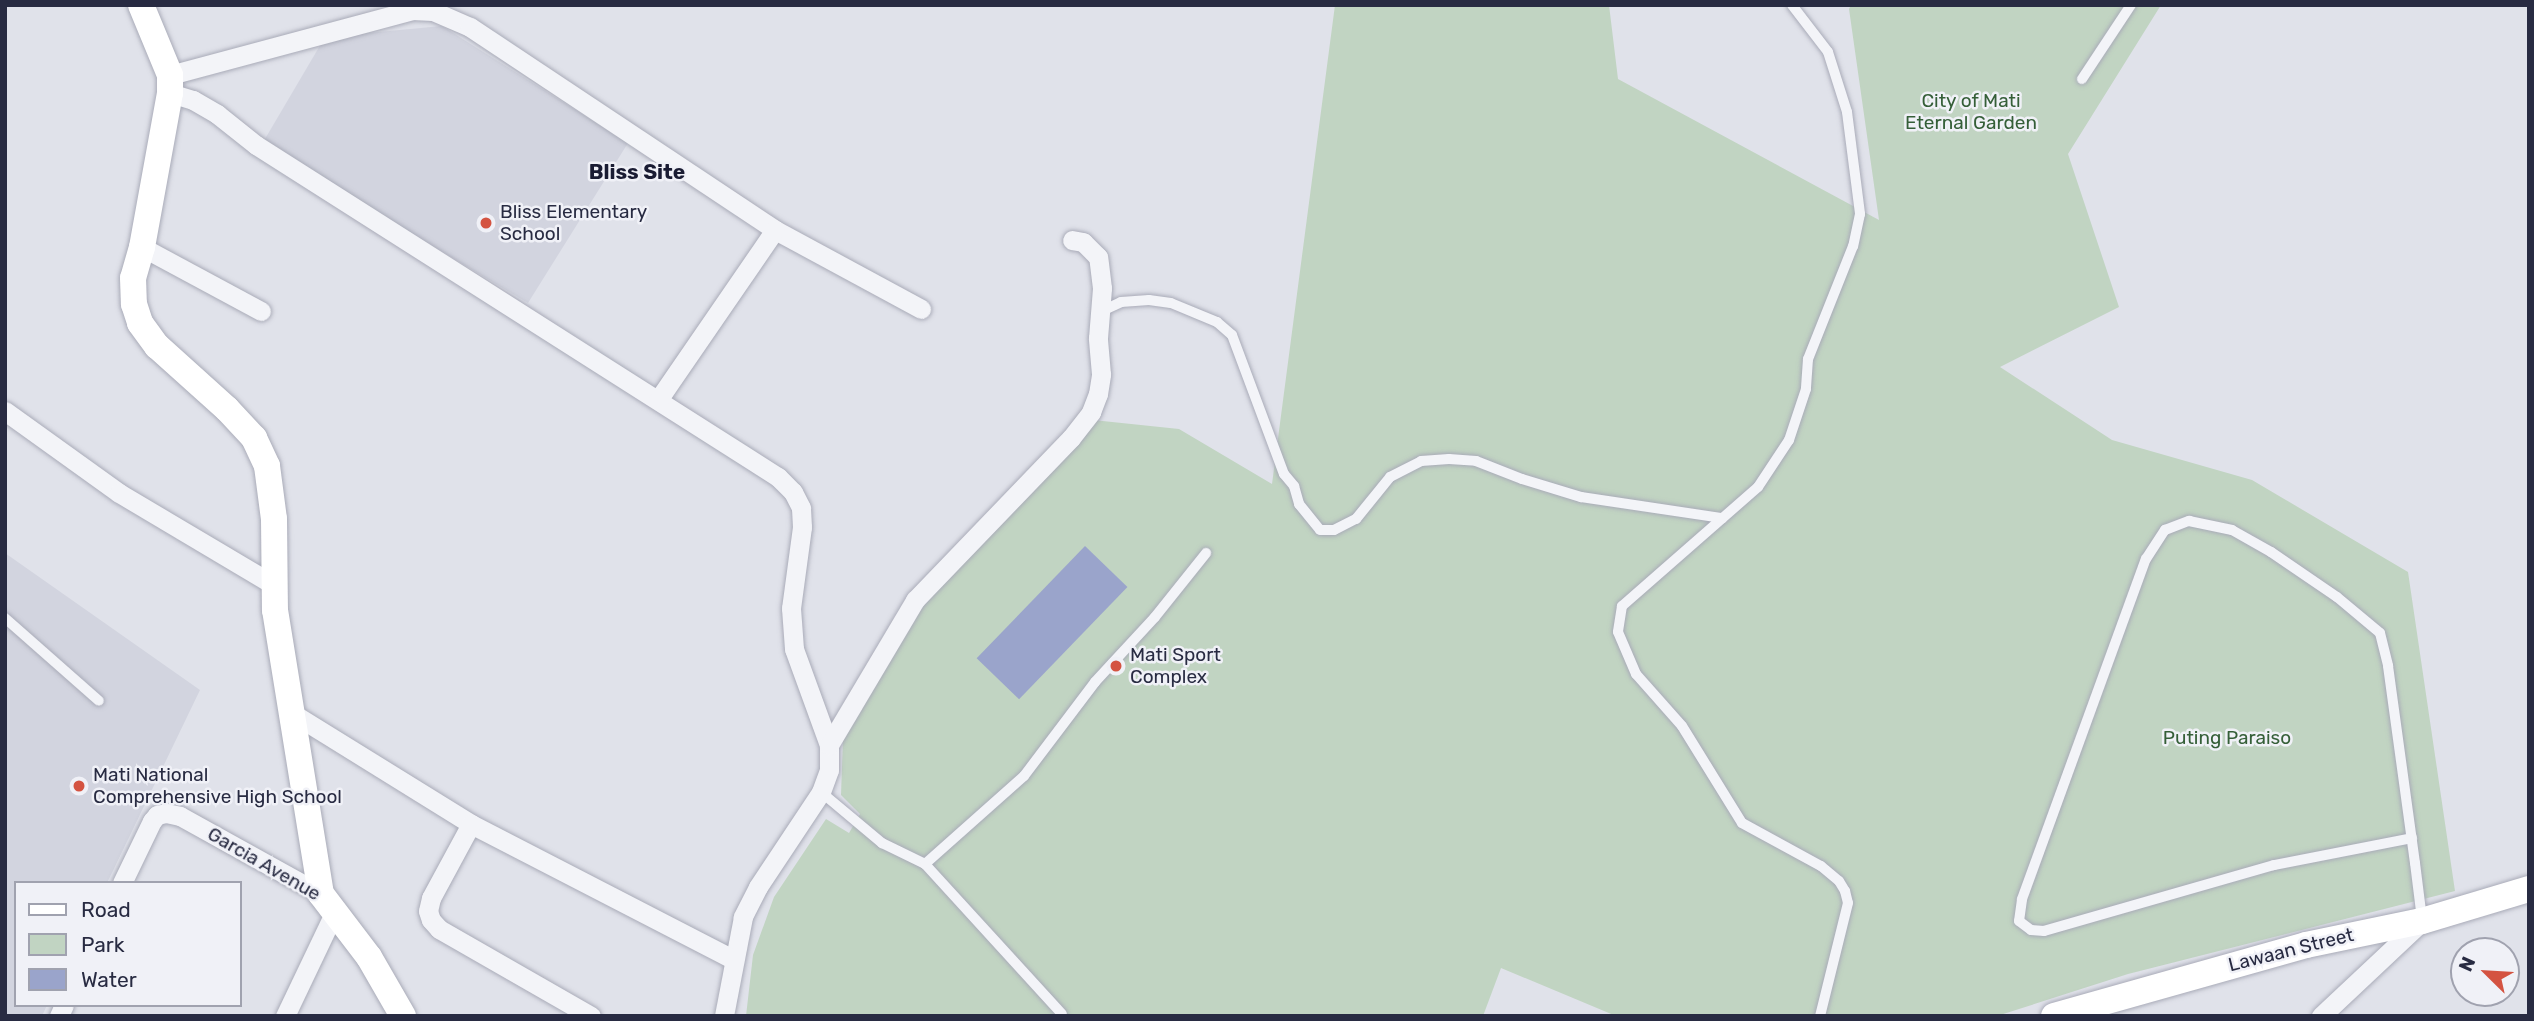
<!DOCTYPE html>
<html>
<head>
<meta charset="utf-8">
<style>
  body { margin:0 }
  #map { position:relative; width:2534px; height:1021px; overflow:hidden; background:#e0e2ea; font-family:Rubik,sans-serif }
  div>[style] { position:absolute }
  .built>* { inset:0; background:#d2d4df }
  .green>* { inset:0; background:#c1d4c2 }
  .water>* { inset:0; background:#9aa4cb; transform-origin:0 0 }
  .roads { filter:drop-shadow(0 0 2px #a9abb8) drop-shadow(0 0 2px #a9abb8) }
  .lane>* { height:10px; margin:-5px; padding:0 5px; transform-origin:5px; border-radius:5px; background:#f3f4f8 }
  .street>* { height:19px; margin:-9.5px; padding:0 9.5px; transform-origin:9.5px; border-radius:9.5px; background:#f3f4f8 }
  .secondary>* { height:26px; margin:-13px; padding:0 13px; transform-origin:13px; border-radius:13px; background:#fff }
  .dots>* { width:19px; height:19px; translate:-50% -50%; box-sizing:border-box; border:4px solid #f0f1f7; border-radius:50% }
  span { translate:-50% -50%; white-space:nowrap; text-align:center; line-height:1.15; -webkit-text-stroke:5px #f0f1f7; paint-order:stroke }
  .park-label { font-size:19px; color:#355f38 }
  .poi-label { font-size:19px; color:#282b42 }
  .left { translate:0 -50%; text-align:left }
  .street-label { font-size:19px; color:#282b42 }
  .neighbourhood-label { font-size:21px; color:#1a1c33; font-weight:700 }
  .frame { position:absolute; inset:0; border:7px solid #282b42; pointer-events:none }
  .legend { position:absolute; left:14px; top:881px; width:228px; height:126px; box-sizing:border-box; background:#f0f1f7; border:2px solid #a0a2af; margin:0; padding:9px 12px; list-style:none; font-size:21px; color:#282b42 }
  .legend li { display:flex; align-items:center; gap:14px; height:35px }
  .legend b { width:35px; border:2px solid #a0a2af }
  .north { position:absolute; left:2450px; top:937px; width:70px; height:70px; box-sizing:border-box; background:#f0f1f7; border:2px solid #a0a2af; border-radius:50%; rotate:294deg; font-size:19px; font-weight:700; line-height:28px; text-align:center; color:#282b42 }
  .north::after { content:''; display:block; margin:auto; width:24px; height:32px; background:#d45341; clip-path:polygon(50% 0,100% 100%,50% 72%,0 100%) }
</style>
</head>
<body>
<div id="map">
  <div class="built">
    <div style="clip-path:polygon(442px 26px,628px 143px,528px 303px,262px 144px,325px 37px)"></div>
    <div style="clip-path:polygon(5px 553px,200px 690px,107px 883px,16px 883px,16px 1005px,47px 1005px,42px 1016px,5px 1016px)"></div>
  </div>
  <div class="green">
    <div style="clip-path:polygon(1335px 5px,1609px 5px,1618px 79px,1879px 220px,1849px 9px,1851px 5px,2161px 5px,2068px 154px,2119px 307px,2000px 367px,2112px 440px,2252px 480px,2408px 572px,2455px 891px,2128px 974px,1997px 1016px,1616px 1016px,1501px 968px,1483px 1016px,746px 1016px,753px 955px,774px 897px,826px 819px,849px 833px,860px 814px,841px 795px,843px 739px,921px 609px,1093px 420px,1179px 429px,1272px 484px)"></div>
  </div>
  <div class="water">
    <div style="left:1085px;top:546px;width:59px;height:156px;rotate:44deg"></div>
  </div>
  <div class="roads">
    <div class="lane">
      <div style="left:1792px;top:5px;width:59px;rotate:52.5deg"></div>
      <div style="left:1828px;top:52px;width:63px;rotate:72.4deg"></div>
      <div style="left:1847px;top:112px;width:103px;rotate:82.7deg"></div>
      <div style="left:1860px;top:214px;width:33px;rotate:102deg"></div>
      <div style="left:1853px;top:246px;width:122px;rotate:111.7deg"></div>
      <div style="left:1808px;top:359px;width:30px;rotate:94deg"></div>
      <div style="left:1806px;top:389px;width:54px;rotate:108.4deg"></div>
      <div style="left:1789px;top:440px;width:56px;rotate:123.4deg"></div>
      <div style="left:1758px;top:487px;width:181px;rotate:138.8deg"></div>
      <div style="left:1622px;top:606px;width:26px;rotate:99deg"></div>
      <div style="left:1618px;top:632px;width:46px;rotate:66.8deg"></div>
      <div style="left:1636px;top:674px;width:69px;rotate:48.5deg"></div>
      <div style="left:1682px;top:726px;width:114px;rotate:58.3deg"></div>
      <div style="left:1742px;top:823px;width:90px;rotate:28.6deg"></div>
      <div style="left:1821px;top:866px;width:23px;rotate:40deg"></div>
      <div style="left:1839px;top:881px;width:12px;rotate:59deg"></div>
      <div style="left:1845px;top:891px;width:12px;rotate:76deg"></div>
      <div style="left:1848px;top:903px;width:116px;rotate:103.9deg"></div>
      <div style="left:2082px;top:79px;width:89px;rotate:-56.5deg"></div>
      <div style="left:1102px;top:311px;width:21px;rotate:-25deg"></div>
      <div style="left:1121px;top:302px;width:28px;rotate:-4deg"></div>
      <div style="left:1149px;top:300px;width:22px;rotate:8deg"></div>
      <div style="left:1171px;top:303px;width:50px;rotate:22.4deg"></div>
      <div style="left:1217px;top:322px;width:20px;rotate:41deg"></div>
      <div style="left:1232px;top:335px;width:148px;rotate:69.5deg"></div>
      <div style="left:1284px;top:474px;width:16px;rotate:50deg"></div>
      <div style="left:1294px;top:486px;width:19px;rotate:74deg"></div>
      <div style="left:1299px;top:504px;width:33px;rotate:51deg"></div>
      <div style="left:1320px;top:530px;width:14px"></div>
      <div style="left:1334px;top:530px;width:25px;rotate:-27deg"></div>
      <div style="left:1356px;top:519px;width:54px;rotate:-51deg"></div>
      <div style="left:1390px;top:477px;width:35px;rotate:-27deg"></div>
      <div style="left:1421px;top:461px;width:28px;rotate:-4deg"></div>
      <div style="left:1449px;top:459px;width:27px;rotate:4deg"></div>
      <div style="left:1476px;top:461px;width:49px;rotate:21.4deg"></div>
      <div style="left:1522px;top:479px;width:62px;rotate:17deg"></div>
      <div style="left:1581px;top:497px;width:143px;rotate:8.5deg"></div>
      <div style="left:5px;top:618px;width:125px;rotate:41.4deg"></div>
      <div style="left:821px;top:792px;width:80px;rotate:39.9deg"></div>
      <div style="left:882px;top:843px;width:48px;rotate:26deg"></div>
      <div style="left:925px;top:864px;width:203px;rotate:47.6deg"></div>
      <div style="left:2412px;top:838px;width:141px;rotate:168.9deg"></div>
      <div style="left:2274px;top:865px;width:239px;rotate:164deg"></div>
      <div style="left:2044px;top:931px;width:13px;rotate:-176deg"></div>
      <div style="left:2031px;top:930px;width:15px;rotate:-143deg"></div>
      <div style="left:2019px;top:921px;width:22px;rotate:-82deg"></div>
      <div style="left:2022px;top:899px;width:362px;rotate:-70deg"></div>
      <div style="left:2146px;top:559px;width:35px;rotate:-57deg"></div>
      <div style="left:2165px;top:530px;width:26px;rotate:-21deg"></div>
      <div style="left:2189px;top:521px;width:44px;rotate:11.8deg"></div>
      <div style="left:2232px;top:530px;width:45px;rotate:29.4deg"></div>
      <div style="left:2271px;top:552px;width:80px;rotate:34.3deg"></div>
      <div style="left:2337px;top:597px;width:56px;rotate:39.9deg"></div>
      <div style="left:2380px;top:633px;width:34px;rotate:76deg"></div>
      <div style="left:2388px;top:666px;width:199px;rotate:82.2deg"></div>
      <div style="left:2415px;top:863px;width:56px;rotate:82.9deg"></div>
      <div style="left:925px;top:864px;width:132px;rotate:-41.6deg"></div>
      <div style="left:1024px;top:776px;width:118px;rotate:-52.9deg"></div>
      <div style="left:1095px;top:682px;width:88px;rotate:-47.3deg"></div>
      <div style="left:1155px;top:617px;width:82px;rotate:-51.4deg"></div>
    </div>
    <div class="street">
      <div style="left:170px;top:75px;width:251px;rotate:-15deg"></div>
      <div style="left:412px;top:10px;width:21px;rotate:3deg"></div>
      <div style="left:433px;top:11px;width:40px;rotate:23.4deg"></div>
      <div style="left:470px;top:27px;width:366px;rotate:33.6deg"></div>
      <div style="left:775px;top:230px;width:166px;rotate:28.4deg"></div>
      <div style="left:170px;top:93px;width:24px;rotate:17deg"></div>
      <div style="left:193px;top:100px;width:28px;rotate:30deg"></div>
      <div style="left:217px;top:114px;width:50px;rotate:38.5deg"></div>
      <div style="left:256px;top:145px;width:619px;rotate:32.46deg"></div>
      <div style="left:778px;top:477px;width:21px;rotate:45deg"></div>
      <div style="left:793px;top:492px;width:18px;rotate:63deg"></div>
      <div style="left:801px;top:508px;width:19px;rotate:87deg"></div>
      <div style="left:802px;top:527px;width:82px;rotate:97.7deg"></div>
      <div style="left:791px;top:608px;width:41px;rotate:85.8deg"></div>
      <div style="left:794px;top:649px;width:102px;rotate:70deg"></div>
      <div style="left:829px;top:745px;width:25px;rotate:90deg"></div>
      <div style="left:829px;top:770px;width:23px;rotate:110deg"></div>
      <div style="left:821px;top:792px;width:114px;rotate:123.6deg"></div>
      <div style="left:758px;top:887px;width:34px;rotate:117deg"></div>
      <div style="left:743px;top:917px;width:101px;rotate:100.9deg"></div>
      <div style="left:142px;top:247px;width:135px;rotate:28.3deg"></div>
      <div style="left:658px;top:400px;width:206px;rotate:-55.5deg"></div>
      <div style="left:5px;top:411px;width:140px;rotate:35.7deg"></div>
      <div style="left:119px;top:493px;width:180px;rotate:30.7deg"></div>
      <div style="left:292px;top:713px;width:211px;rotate:31.8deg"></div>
      <div style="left:471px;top:824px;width:295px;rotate:27.3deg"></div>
      <div style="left:829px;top:745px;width:169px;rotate:-59.3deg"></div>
      <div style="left:915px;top:600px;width:225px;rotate:-46.1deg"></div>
      <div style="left:1071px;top:438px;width:33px;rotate:-52deg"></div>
      <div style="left:1091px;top:412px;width:19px;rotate:-69deg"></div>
      <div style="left:1098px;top:394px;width:20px;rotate:-81deg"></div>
      <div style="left:1101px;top:374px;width:36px;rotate:-95deg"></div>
      <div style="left:1098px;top:338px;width:50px;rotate:-85.4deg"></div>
      <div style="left:1102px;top:288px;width:31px;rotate:-97deg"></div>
      <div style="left:1098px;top:257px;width:21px;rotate:-135deg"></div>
      <div style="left:1083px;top:242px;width:11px;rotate:-170deg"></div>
      <div style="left:471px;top:824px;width:84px;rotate:118.4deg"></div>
      <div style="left:431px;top:898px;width:13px;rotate:103deg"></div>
      <div style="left:428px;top:911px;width:9px;rotate:72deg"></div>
      <div style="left:431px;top:920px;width:12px;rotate:48deg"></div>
      <div style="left:439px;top:929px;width:175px;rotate:29.8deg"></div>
      <div style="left:122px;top:883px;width:69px;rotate:-64.2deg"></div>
      <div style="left:152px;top:821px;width:8px;rotate:-50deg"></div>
      <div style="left:157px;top:815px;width:9px;rotate:-13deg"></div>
      <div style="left:166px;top:813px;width:14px;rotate:12deg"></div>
      <div style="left:180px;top:816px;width:161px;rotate:29deg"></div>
      <div style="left:59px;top:1016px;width:12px;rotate:-66deg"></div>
      <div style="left:285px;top:1016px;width:116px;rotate:-64.5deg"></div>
      <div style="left:2321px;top:1016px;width:139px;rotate:-43.2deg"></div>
    </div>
    <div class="secondary">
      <div style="left:141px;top:5px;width:76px;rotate:67.5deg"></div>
      <div style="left:170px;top:75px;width:18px;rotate:90deg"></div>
      <div style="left:170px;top:93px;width:157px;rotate:100.3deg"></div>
      <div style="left:142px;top:247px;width:32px;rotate:106deg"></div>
      <div style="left:133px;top:278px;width:26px;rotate:88deg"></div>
      <div style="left:134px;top:304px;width:20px;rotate:72deg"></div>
      <div style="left:140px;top:323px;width:29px;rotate:54deg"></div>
      <div style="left:157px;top:346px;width:94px;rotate:42deg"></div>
      <div style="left:227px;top:409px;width:40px;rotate:47deg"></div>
      <div style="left:254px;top:438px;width:31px;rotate:65deg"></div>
      <div style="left:267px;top:466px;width:53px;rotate:82.5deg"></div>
      <div style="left:274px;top:519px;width:91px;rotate:89.4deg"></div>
      <div style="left:275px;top:610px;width:288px;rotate:80.8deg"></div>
      <div style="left:321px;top:894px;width:79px;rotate:52.7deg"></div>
      <div style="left:369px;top:957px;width:68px;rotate:60deg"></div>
      <div style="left:2054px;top:1016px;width:262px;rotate:-15.7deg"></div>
      <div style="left:2306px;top:945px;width:118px;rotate:-11.7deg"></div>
      <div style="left:2422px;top:921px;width:112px;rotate:-16.7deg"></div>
    </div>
  </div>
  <div class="dots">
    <div style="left:486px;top:223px;background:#d45341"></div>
    <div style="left:1116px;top:666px;background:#d45341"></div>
    <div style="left:79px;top:786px;background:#d45341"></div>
  </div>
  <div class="park-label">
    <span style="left:1971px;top:112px">City of Mati<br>Eternal Garden</span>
    <span style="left:2227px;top:738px">Puting Paraiso</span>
  </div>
  <div class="poi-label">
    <span class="left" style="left:500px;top:223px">Bliss Elementary<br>School</span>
    <span class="left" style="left:1130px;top:666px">Mati Sport<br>Complex</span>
    <span class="left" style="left:93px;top:786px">Mati National<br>Comprehensive High School</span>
  </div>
  <div class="street-label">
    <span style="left:264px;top:864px;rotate:30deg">Garcia Avenue</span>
    <span style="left:2291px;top:950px;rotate:-14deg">Lawaan Street</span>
  </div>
  <div class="neighbourhood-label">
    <span style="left:637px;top:172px">Bliss Site</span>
  </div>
  <div class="frame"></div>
  <ul class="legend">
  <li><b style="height:9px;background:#fff"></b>Road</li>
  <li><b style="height:19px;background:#c1d4c2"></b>Park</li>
  <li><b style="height:19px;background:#9aa4cb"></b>Water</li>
  </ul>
  <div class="north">N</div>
</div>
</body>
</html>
